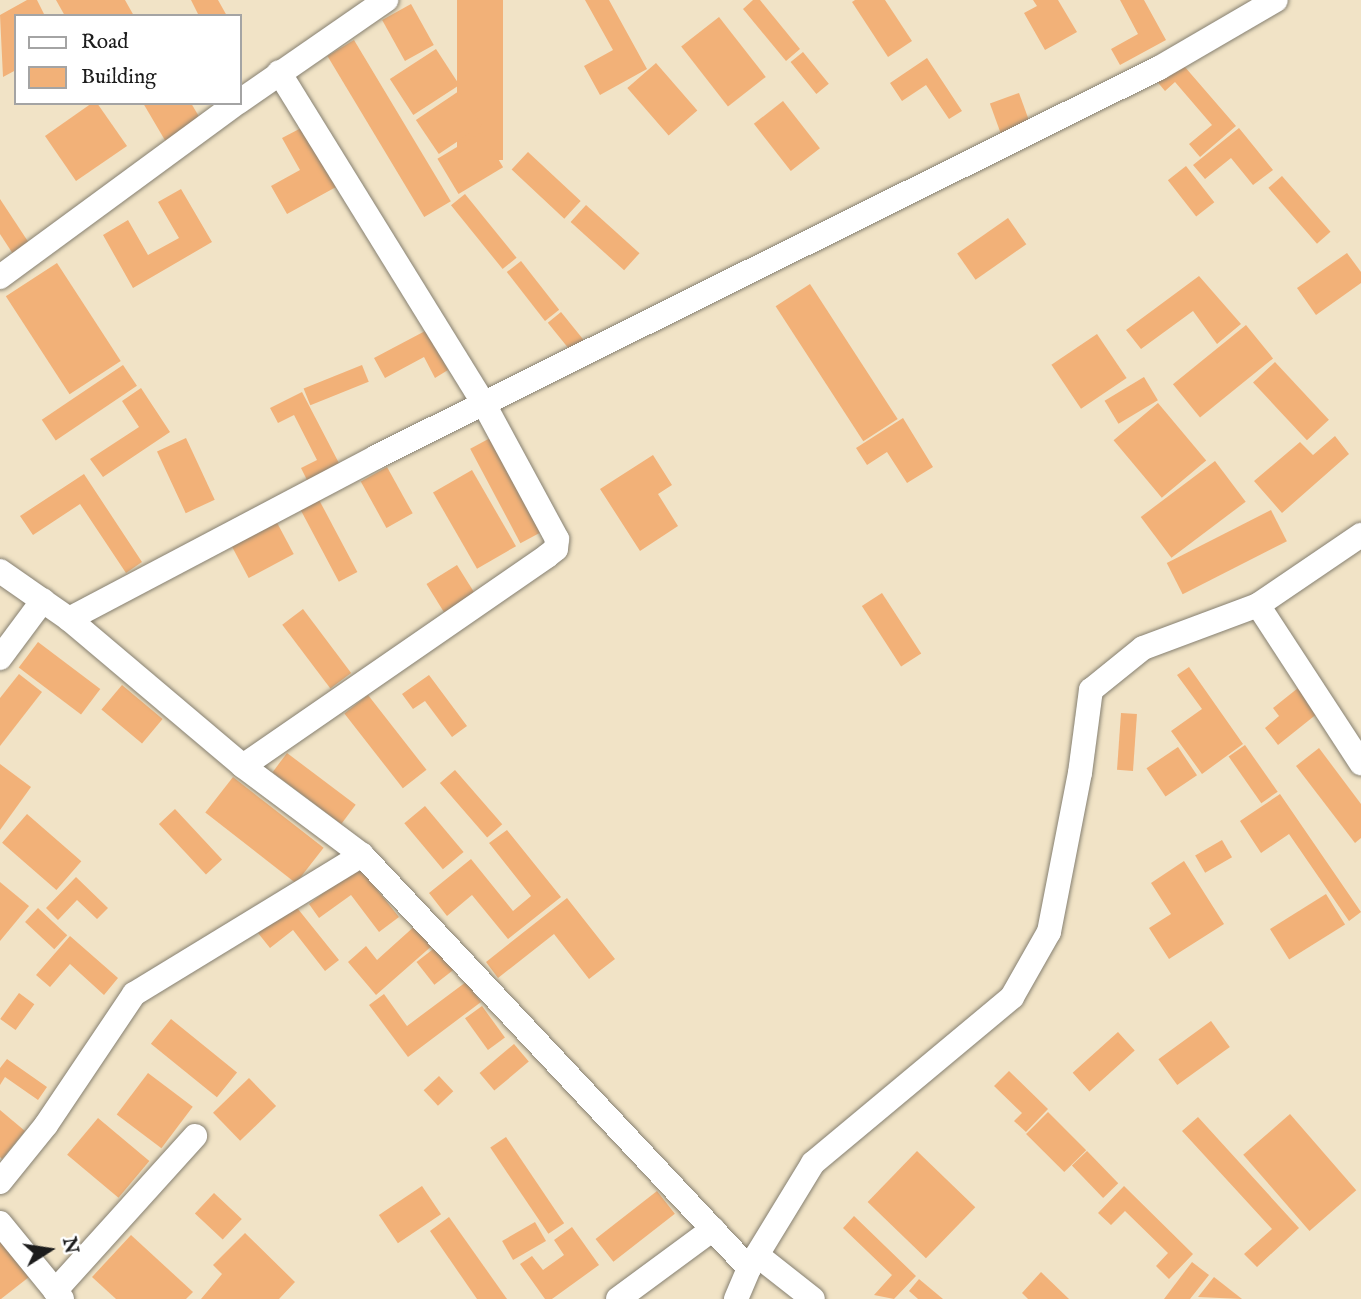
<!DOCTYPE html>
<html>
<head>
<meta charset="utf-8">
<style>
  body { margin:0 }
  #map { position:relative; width:1361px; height:1299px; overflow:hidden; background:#f1e3c6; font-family:"IM FELL English",serif }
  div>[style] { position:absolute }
  .building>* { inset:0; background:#f2b178; transform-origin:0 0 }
  .roads { filter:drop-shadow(0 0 2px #868071) drop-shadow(0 0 2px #868071) }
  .street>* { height:24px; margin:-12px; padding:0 12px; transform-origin:12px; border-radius:12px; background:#fff }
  span { translate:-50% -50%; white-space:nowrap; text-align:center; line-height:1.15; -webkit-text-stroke:5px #fff; paint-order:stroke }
  .legend { position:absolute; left:14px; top:14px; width:228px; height:91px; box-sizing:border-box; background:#fff; border:2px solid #a4a4a4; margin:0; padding:9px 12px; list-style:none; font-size:21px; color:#1c1c1c }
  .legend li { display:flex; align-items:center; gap:14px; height:35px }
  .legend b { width:35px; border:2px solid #a4a4a4 }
  .north { position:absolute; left:14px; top:1215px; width:70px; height:70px; -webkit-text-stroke:5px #fff; paint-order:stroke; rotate:78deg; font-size:19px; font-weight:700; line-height:28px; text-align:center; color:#1c1c1c }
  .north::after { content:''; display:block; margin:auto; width:24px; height:32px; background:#1c1c1c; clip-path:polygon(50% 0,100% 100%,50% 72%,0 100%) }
</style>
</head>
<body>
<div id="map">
  <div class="building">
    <div style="clip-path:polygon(27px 0,37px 0,45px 16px,16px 16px,16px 70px,3px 77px,0 15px)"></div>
    <div style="clip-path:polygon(56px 0,125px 0,134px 16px,65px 16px)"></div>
    <div style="clip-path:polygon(191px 0,218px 0,227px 16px,199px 16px)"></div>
    <div style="left:457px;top:0;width:46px;height:160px"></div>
    <div style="clip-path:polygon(585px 0,609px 0,647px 69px,600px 95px,584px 66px,613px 50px)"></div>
    <div style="clip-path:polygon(753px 0,760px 0,800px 49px,786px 61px,743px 9px)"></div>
    <div style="clip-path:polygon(855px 0,885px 0,912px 41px,888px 57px,852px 2px)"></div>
    <div style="clip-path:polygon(1033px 0,1058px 0,1077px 32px,1045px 50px,1024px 13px,1037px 6px)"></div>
    <div style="clip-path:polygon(1120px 0,1144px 0,1166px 40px,1120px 65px,1111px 49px,1138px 34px)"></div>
    <div style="left:411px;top:4px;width:47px;height:33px;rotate:61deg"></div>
    <div style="left:719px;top:17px;width:76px;height:48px;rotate:52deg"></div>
    <div style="left:354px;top:40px;width:188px;height:31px;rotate:59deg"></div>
    <div style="left:436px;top:49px;width:43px;height:55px;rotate:57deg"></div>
    <div style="left:803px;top:52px;width:41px;height:16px;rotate:51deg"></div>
    <div style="clip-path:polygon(927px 58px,962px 111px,949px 119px,926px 85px,902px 101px,890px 83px)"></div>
    <div style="clip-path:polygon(1178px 59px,1236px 126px,1200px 157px,1189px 144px,1212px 125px,1175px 82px,1165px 91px,1155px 79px)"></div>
    <div style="left:656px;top:63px;width:63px;height:38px;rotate:49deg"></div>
    <div style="left:459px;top:91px;width:41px;height:52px;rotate:56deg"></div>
    <div style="left:1019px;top:93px;width:33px;height:31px;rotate:70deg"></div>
    <div style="left:783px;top:101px;width:60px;height:37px;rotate:52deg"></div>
    <div style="clip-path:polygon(92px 103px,97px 103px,127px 146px,76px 181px,45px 136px)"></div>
    <div style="clip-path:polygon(143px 103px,191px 103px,201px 120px,166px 142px)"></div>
    <div style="clip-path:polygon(303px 127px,336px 187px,287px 214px,271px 186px,300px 170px,282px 138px)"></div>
    <div style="clip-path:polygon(1239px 128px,1273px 170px,1253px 185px,1231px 158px,1205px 179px,1193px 165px)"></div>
    <div style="left:482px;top:132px;width:41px;height:52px;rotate:59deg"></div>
    <div style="left:528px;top:152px;width:72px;height:24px;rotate:43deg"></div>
    <div style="left:1186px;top:166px;width:46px;height:23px;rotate:52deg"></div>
    <div style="left:1282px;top:176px;width:74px;height:18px;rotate:49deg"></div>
    <div style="clip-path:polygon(181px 189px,212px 242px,133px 288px,103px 235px,128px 220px,148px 255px,179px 238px,158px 202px)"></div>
    <div style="left:465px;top:194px;width:82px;height:18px;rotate:51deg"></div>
    <div style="clip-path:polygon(0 199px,29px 243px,13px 254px,0 234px)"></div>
    <div style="left:586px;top:205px;width:72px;height:23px;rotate:42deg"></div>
    <div style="left:1008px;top:218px;width:32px;height:62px;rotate:55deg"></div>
    <div style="clip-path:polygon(1347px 253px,1361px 272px,1361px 283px,1316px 315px,1297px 288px)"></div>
    <div style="left:521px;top:261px;width:62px;height:18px;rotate:52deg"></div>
    <div style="left:57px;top:263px;width:117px;height:61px;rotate:57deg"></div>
    <div style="clip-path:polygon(1199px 276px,1241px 324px,1217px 344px,1193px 311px,1141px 349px,1126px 330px)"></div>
    <div style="left:810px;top:284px;width:161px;height:41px;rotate:57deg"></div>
    <div style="left:561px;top:312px;width:36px;height:17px;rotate:51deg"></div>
    <div style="left:1246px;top:325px;width:43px;height:94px;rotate:51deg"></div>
    <div style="clip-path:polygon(427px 330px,448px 370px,435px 378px,424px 357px,385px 378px,374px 358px)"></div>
    <div style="left:1097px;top:334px;width:53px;height:55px;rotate:56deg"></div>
    <div style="left:1275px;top:362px;width:79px;height:30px;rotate:47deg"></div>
    <div style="left:123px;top:365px;width:25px;height:98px;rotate:56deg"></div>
    <div style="left:362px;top:365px;width:18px;height:63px;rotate:68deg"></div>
    <div style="left:1144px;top:377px;width:27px;height:46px;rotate:59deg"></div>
    <div style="clip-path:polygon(141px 388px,170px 432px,103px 477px,90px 459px,139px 427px,122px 401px)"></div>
    <div style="clip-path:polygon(302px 392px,341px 467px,309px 484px,301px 468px,317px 460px,294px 415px,278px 423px,270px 408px)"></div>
    <div style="left:1158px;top:403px;width:75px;height:58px;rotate:50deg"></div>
    <div style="clip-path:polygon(903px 418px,933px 467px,907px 483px,887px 452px,867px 465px,856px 448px)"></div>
    <div style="left:494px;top:436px;width:107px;height:27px;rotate:62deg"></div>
    <div style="clip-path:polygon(1335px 436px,1349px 454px,1282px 513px,1254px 481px,1300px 442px,1313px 455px)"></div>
    <div style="left:186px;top:438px;width:68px;height:32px;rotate:65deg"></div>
    <div style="clip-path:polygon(653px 455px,672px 485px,658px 494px,678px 526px,640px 551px,600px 489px)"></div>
    <div style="left:1215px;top:461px;width:51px;height:93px;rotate:53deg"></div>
    <div style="left:387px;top:467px;width:53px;height:30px;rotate:61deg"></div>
    <div style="left:472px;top:470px;width:88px;height:45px;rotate:60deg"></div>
    <div style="clip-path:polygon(84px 474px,142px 562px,126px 573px,80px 504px,33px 535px,20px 516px)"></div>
    <div style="left:317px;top:496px;width:86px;height:21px;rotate:62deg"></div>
    <div style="left:1271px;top:510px;width:35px;height:117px;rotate:63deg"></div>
    <div style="left:274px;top:517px;width:42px;height:51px;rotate:62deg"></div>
    <div style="left:457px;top:565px;width:34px;height:36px;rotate:58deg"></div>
    <div style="left:882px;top:593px;width:72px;height:24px;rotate:57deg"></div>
    <div style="left:303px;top:609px;width:80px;height:26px;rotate:53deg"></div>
    <div style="left:38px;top:642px;width:78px;height:32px;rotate:37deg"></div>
    <div style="clip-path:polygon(1189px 667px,1243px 744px,1202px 774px,1171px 731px,1202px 709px,1177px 675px)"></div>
    <div style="clip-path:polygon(19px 674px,42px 692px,0 746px,0 698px)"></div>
    <div style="clip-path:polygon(429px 675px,467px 726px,452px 737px,425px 701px,413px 709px,402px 694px)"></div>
    <div style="left:122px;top:685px;width:53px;height:32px;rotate:40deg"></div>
    <div style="clip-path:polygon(1298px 688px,1318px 713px,1278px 745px,1265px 728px,1279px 716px,1273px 708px)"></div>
    <div style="left:368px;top:695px;width:95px;height:30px;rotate:52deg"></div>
    <div style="left:1121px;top:713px;width:16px;height:57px;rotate:4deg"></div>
    <div style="left:1245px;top:745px;width:57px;height:20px;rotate:55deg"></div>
    <div style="left:1178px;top:747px;width:34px;height:38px;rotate:56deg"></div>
    <div style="clip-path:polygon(1319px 748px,1361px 804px,1361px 838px,1355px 843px,1296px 766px)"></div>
    <div style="left:287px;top:753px;width:86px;height:24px;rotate:37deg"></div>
    <div style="clip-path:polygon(0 764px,31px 787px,0 830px)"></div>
    <div style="left:455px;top:770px;width:72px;height:20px;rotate:49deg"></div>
    <div style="left:233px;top:777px;width:115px;height:45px;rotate:38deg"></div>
    <div style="clip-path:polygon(1280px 794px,1361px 912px,1349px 921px,1289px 834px,1261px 853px,1240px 821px)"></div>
    <div style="left:425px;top:806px;width:60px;height:27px;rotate:50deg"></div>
    <div style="left:175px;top:809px;width:69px;height:22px;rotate:47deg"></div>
    <div style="left:27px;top:814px;width:72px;height:38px;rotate:41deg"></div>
    <div style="clip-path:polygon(507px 830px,561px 897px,508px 939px,472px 895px,447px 916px,429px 893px,471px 859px,513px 911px,531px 896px,489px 843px)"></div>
    <div style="left:1222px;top:840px;width:20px;height:31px;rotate:60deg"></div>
    <div style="clip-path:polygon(1184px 861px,1224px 924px,1169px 959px,1149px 928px,1171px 914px,1151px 883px)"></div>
    <div style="clip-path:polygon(358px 866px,399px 917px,379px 932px,351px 895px,319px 918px,309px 904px)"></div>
    <div style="clip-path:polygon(76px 877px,108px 908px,97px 919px,77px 900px,58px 920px,46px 908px)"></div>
    <div style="clip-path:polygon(0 882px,29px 906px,0 941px)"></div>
    <div style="left:1326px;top:894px;width:36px;height:66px;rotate:58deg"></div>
    <div style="clip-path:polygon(567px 898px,615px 959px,589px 979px,554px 934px,498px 978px,486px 962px)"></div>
    <div style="clip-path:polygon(294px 904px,339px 960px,325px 971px,293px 930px,270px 948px,258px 933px)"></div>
    <div style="left:38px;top:908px;width:40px;height:19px;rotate:43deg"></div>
    <div style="clip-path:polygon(417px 924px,434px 944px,376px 995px,348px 962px,366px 946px,377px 960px)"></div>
    <div style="clip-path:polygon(70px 936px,118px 978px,104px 995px,70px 964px,50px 987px,36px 975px)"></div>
    <div style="left:437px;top:946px;width:29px;height:26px;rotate:52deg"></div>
    <div style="clip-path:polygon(466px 982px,481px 1002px,408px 1057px,369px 1005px,384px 994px,407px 1026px)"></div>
    <div style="left:19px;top:993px;width:19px;height:32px;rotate:36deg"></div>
    <div style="left:482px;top:1006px;width:39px;height:21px;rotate:54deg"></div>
    <div style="left:171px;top:1019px;width:85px;height:32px;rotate:39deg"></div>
    <div style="left:1211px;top:1021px;width:32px;height:65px;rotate:54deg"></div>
    <div style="left:1118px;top:1032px;width:25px;height:61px;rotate:48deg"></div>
    <div style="left:514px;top:1044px;width:23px;height:45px;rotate:50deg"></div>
    <div style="clip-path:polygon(7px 1059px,47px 1087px,38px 1100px,5px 1077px,0 1085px,0 1068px)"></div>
    <div style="clip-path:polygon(1009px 1071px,1048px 1109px,1026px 1132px,1014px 1121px,1022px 1113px,994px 1086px)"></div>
    <div style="left:148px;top:1073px;width:56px;height:52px;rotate:37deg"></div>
    <div style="left:439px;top:1076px;width:21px;height:21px;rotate:47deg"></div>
    <div style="left:249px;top:1078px;width:39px;height:50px;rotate:46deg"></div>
    <div style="clip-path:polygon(0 1110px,25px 1131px,2px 1159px,0 1157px)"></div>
    <div style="left:1048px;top:1112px;width:54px;height:31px;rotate:45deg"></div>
    <div style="left:1290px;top:1114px;width:101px;height:62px;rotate:49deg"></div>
    <div style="clip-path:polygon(1198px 1117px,1299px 1228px,1257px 1267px,1244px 1254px,1272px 1229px,1182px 1131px)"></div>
    <div style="left:98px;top:1118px;width:67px;height:48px;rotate:40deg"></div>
    <div style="left:506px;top:1137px;width:104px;height:19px;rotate:56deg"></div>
    <div style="left:917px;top:1151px;width:81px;height:71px;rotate:44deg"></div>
    <div style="left:1087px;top:1151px;width:45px;height:21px;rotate:46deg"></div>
    <div style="left:422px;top:1186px;width:34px;height:52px;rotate:56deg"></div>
    <div style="clip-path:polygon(1124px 1186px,1193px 1254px,1169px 1279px,1156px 1266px,1168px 1253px,1125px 1211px,1111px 1225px,1098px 1213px)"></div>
    <div style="left:657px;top:1191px;width:29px;height:78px;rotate:52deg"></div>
    <div style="left:214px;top:1193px;width:38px;height:28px;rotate:43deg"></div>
    <div style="clip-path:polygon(854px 1216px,916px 1276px,894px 1299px,874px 1295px,892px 1275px,843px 1228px)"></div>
    <div style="clip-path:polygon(449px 1217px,507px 1299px,477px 1299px,430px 1231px)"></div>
    <div style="left:535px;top:1222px;width:22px;height:38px;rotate:60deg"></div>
    <div style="clip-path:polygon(572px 1227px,599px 1265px,552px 1299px,545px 1299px,520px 1264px,532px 1256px,543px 1270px,564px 1255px,554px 1240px)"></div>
    <div style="clip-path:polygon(245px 1233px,295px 1282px,279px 1299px,201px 1299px,222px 1274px,213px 1265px)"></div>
    <div style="clip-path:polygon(131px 1235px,193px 1292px,186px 1299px,116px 1299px,92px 1277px)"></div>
    <div style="clip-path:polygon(0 1238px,29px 1277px,1px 1299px,0 1299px)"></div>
    <div style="clip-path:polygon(1192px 1262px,1209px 1275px,1190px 1299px,1164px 1299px)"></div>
    <div style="clip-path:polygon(1041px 1272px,1069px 1299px,1028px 1299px,1022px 1293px)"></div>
    <div style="clip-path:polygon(1214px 1277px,1242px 1299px,1198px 1297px)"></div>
    <div style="clip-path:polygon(919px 1279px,943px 1299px,918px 1299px,909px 1291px)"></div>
  </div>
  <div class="roads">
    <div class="street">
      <div style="left:240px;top:101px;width:178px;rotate:-34.7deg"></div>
      <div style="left:0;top:277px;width:294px;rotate:-36.3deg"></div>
      <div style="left:0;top:571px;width:84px;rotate:34.8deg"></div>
      <div style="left:69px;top:619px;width:228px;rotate:40.2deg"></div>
      <div style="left:243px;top:766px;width:149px;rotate:36.8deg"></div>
      <div style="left:362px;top:855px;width:566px;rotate:46.86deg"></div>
      <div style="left:1258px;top:605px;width:189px;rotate:56.9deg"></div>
      <div style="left:69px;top:619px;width:347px;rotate:-27.8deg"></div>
      <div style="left:376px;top:457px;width:874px;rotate:-26.42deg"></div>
      <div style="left:1159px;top:68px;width:135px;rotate:-30.2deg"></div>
      <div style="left:0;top:658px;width:72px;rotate:-53.4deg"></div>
      <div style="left:243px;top:766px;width:369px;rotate:-34.6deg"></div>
      <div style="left:547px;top:556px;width:11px;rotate:-38deg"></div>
      <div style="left:556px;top:549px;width:10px;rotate:-84deg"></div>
      <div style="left:557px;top:539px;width:153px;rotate:-118.4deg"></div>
      <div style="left:484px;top:404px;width:390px;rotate:-121.7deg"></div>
      <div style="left:0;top:1182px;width:73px;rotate:-51.1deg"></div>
      <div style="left:46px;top:1125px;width:158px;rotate:-56.1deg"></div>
      <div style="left:134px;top:994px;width:267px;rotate:-31.4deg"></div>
      <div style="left:0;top:1223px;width:98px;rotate:50.8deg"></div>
      <div style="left:757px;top:1255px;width:71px;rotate:38.2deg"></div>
      <div style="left:55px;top:1291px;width:209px;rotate:-47.9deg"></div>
      <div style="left:618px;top:1299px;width:118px;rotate:-36.4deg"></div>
      <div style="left:736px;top:1299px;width:34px;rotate:-67deg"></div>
      <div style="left:749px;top:1268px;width:123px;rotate:-58.6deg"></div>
      <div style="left:813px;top:1163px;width:259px;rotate:-39.8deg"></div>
      <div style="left:1012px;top:997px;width:75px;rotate:-60.4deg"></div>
      <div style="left:1049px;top:932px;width:162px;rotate:-79deg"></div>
      <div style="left:1080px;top:773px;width:84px;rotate:-82.5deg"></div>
      <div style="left:1091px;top:690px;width:67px;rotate:-38.9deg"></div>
      <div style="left:1143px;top:648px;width:123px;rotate:-20.5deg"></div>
      <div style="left:1258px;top:605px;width:125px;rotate:-34.2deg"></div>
    </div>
  </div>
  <ul class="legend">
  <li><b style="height:9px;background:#fff"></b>Road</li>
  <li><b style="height:19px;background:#f2b178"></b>Building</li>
  </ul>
  <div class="north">N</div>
</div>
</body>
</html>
